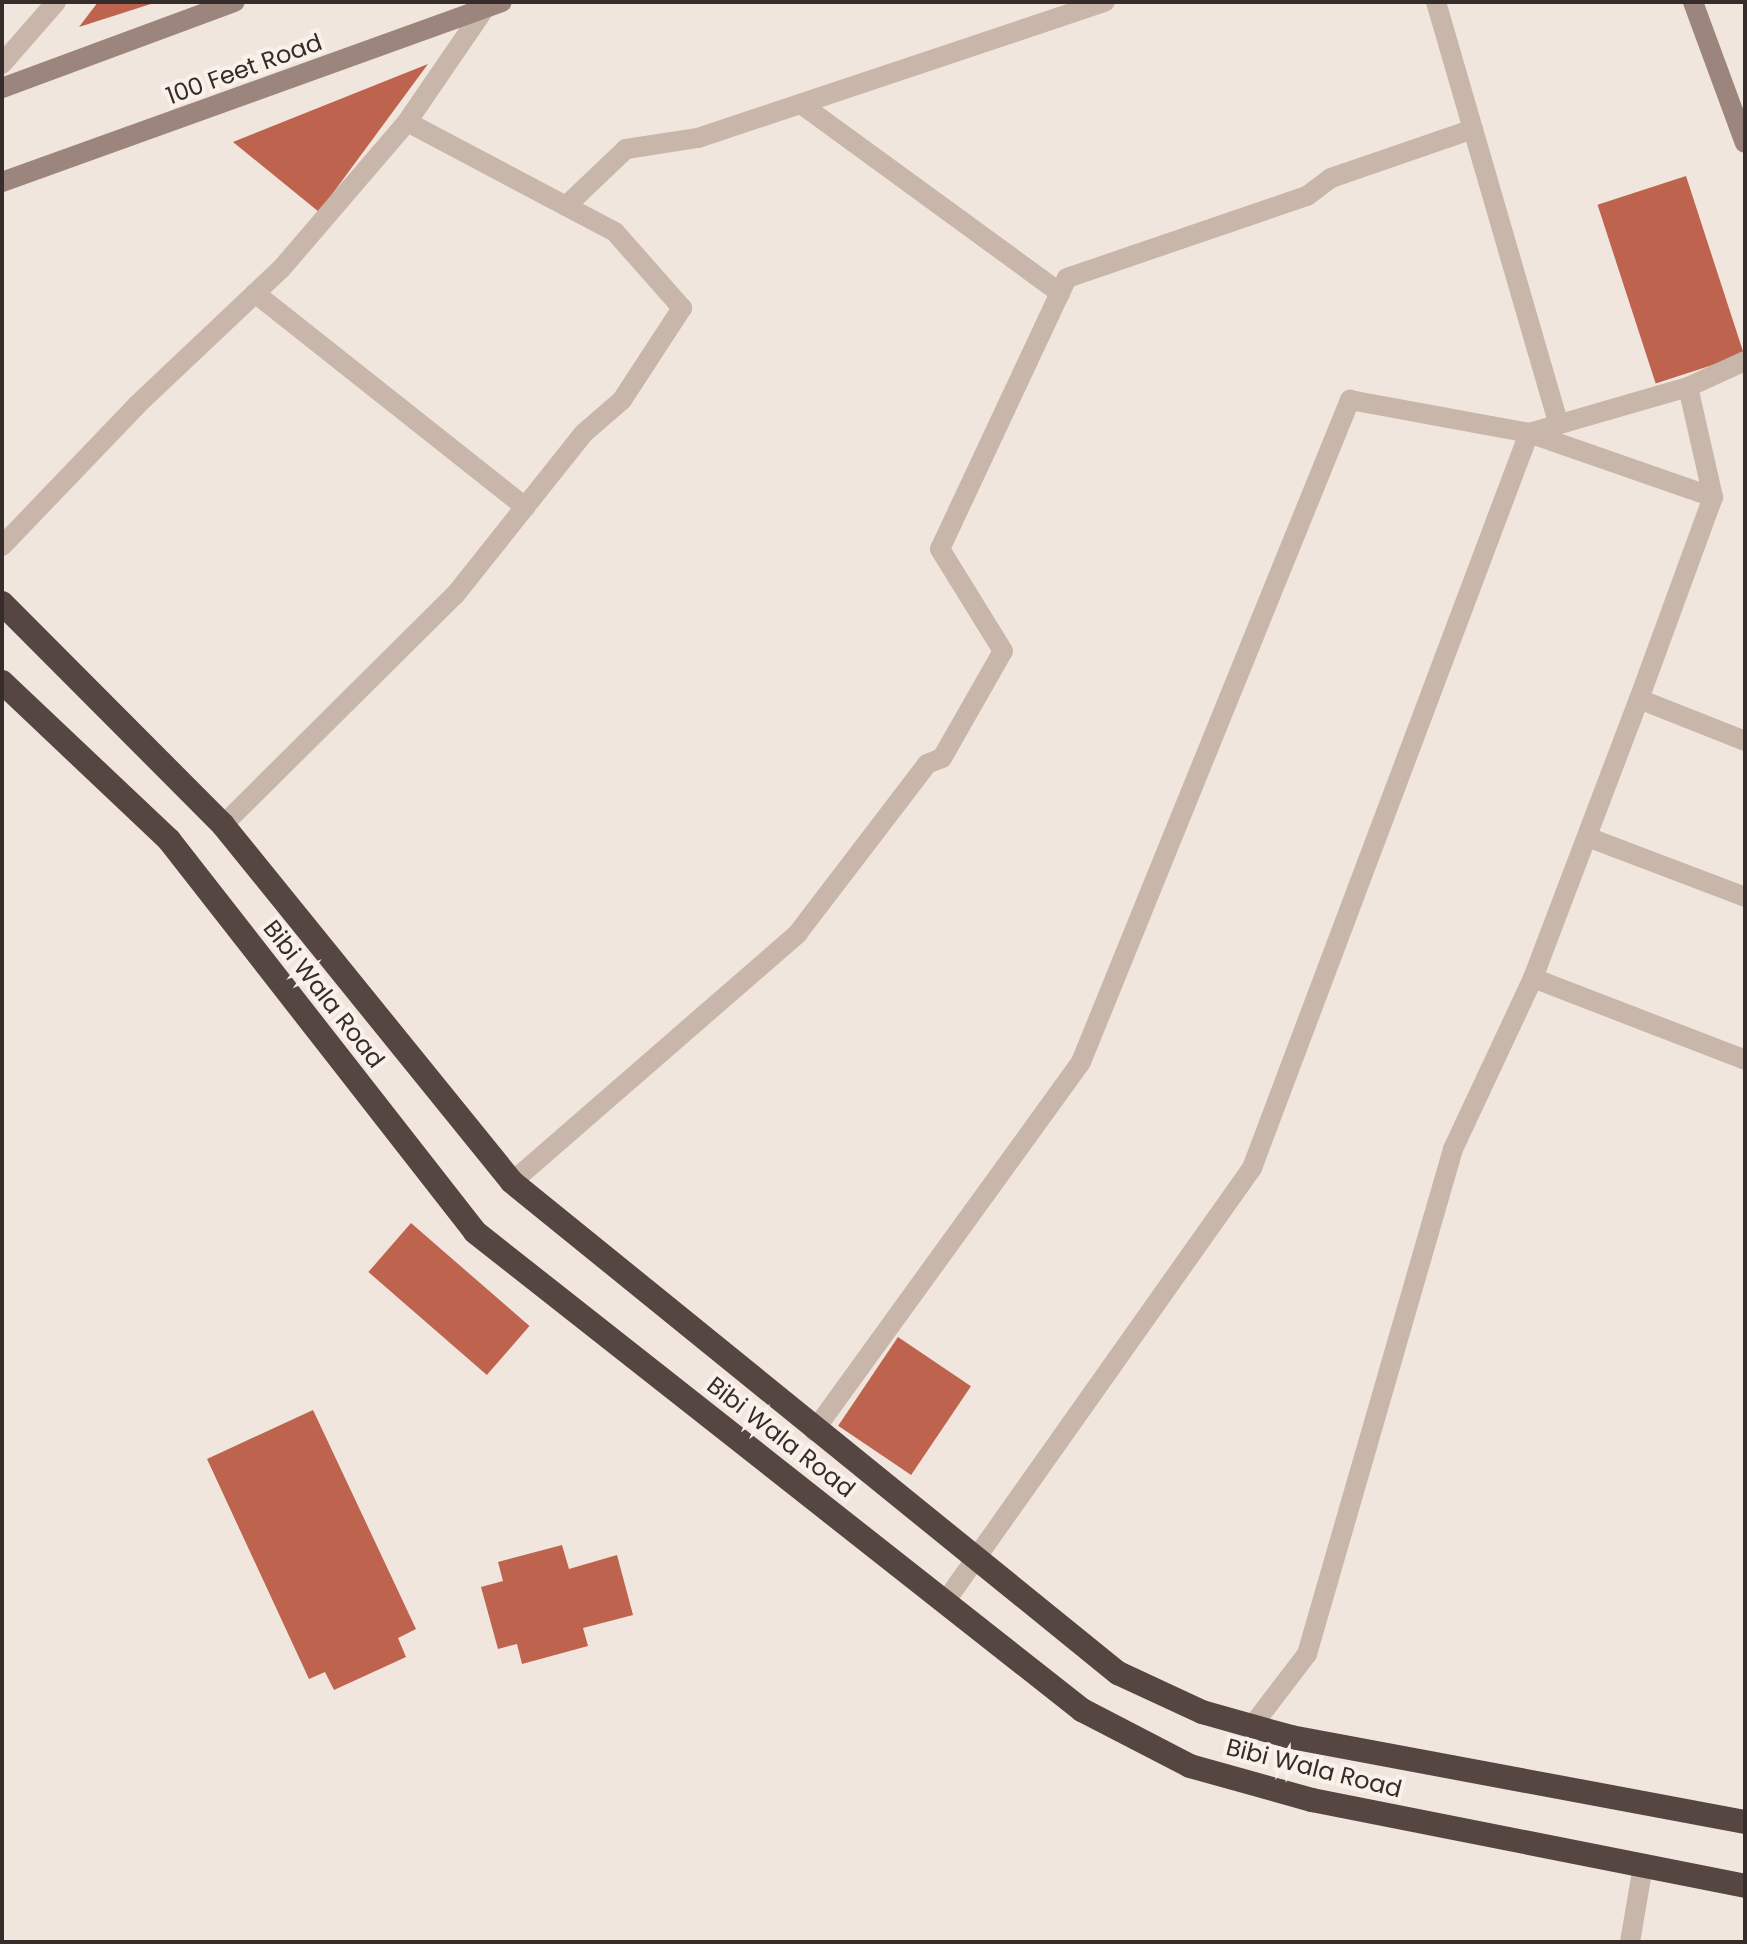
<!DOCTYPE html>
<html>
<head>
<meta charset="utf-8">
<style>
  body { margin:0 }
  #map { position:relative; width:1747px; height:1944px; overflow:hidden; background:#f1e6dd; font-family:Poppins,sans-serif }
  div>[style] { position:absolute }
  .building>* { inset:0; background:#be634e; transform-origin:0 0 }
  .street>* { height:20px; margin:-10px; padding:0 10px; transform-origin:10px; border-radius:10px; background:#c8b6aa }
  .secondary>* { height:20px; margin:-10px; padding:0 10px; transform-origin:10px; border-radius:10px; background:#9c857c }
  .highway>* { height:24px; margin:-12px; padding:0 12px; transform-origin:12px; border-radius:12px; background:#564641 }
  span { translate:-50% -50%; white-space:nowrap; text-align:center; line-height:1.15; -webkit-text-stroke:8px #f9f1ea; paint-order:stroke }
  .street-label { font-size:24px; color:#362c29 }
  .frame { position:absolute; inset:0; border:4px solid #362c29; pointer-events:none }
</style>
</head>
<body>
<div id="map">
  <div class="building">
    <div style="clip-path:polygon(98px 2px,157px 2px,79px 27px)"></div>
    <div style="clip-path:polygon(428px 64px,319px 212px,233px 142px)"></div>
    <div style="left:1686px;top:176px;width:188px;height:93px;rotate:72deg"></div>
    <div style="left:411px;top:1223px;width:157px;height:65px;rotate:41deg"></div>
    <div style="left:898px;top:1337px;width:88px;height:107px;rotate:34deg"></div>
    <div style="clip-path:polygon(313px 1410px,416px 1629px,398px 1638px,406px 1657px,334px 1690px,325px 1672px,309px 1679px,207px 1459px)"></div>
    <div style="clip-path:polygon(562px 1545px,569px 1569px,617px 1555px,633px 1615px,583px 1628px,588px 1646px,522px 1664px,517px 1644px,498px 1649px,481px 1587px,503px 1581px,498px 1562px)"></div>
  </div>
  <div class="street">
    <div style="left:1436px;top:2px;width:436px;rotate:73.8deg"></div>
    <div style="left:2px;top:64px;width:82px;rotate:-48.9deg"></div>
    <div style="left:801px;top:104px;width:321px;rotate:36.1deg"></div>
    <div style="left:566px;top:206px;width:83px;rotate:-43.5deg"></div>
    <div style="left:626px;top:149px;width:73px;rotate:-8.7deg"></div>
    <div style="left:698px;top:138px;width:429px;rotate:-18.5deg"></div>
    <div style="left:255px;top:293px;width:345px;rotate:38.4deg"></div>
    <div style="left:1745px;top:361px;width:63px;rotate:155.5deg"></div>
    <div style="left:1688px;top:387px;width:113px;rotate:77.2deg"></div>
    <div style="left:1713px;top:497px;width:215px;rotate:110.1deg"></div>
    <div style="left:1639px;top:699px;width:114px;rotate:21.6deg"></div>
    <div style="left:2px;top:546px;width:195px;rotate:-46.2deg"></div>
    <div style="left:137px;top:405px;width:198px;rotate:-43.4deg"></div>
    <div style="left:281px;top:269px;width:194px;rotate:-49.4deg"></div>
    <div style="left:407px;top:122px;width:135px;rotate:-55.6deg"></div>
    <div style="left:223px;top:825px;width:327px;rotate:-44.8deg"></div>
    <div style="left:455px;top:595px;width:207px;rotate:-51.5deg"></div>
    <div style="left:584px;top:433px;width:50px;rotate:-41deg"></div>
    <div style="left:622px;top:400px;width:110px;rotate:-56.9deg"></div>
    <div style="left:682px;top:308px;width:101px;rotate:-131.4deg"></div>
    <div style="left:615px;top:232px;width:235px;rotate:-152.1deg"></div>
    <div style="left:1590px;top:838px;width:166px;rotate:20.8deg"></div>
    <div style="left:1533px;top:978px;width:227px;rotate:21.1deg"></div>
    <div style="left:512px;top:1182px;width:379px;rotate:-41deg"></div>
    <div style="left:798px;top:933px;width:213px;rotate:-52.6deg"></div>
    <div style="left:927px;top:764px;width:16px;rotate:-22deg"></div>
    <div style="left:942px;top:758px;width:123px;rotate:-60.3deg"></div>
    <div style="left:1003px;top:651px;width:120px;rotate:-121.7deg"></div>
    <div style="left:940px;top:549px;width:299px;rotate:-64.9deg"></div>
    <div style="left:1067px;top:278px;width:254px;rotate:-18.9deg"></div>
    <div style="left:1307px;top:196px;width:30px;rotate:-37deg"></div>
    <div style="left:1331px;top:178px;width:150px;rotate:-19deg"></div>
    <div style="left:814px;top:1431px;width:455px;rotate:-54.1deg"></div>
    <div style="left:1081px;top:1062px;width:715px;rotate:-67.89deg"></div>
    <div style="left:1350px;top:400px;width:182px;rotate:10.4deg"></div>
    <div style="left:1529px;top:433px;width:195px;rotate:19.2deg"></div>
    <div style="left:945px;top:1602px;width:532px;rotate:-54.73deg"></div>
    <div style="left:1252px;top:1168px;width:785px;rotate:-69.35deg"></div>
    <div style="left:1529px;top:433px;width:166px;rotate:-16.1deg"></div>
    <div style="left:1252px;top:1726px;width:91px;rotate:-52.6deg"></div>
    <div style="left:1307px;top:1654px;width:526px;rotate:-73.87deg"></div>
    <div style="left:1453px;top:1149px;width:189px;rotate:-64.9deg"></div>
    <div style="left:1533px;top:978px;width:298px;rotate:-69.2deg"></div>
    <div style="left:1630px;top:1942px;width:77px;rotate:-80.3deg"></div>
  </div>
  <div class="secondary">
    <div style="left:1693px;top:2px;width:150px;rotate:69.8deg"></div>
    <div style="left:2px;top:88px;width:248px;rotate:-20.3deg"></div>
    <div style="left:2px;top:182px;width:531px;rotate:-19.8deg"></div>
  </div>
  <div class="highway">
    <div style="left:2px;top:603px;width:313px;rotate:45.1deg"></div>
    <div style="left:223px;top:825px;width:459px;rotate:51deg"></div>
    <div style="left:512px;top:1182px;width:780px;rotate:39.02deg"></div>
    <div style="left:1118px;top:1673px;width:93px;rotate:24.9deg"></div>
    <div style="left:1202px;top:1712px;width:92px;rotate:15.7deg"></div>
    <div style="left:1291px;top:1737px;width:462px;rotate:10.6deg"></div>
    <div style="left:2px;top:682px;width:230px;rotate:43.4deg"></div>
    <div style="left:169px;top:840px;width:497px;rotate:52deg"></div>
    <div style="left:475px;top:1232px;width:773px;rotate:38.22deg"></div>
    <div style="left:1082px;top:1710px;width:122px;rotate:27.4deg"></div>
    <div style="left:1190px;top:1766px;width:127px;rotate:15.6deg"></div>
    <div style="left:1312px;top:1800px;width:441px;rotate:11.2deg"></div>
  </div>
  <div class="street-label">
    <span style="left:244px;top:69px;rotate:-20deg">100 Feet Road</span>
    <span style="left:324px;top:994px;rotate:52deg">Bibi Wala Road</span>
    <span style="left:781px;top:1437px;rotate:38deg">Bibi Wala Road</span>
    <span style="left:1314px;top:1768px;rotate:14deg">Bibi Wala Road</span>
  </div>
  <div class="frame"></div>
</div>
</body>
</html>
